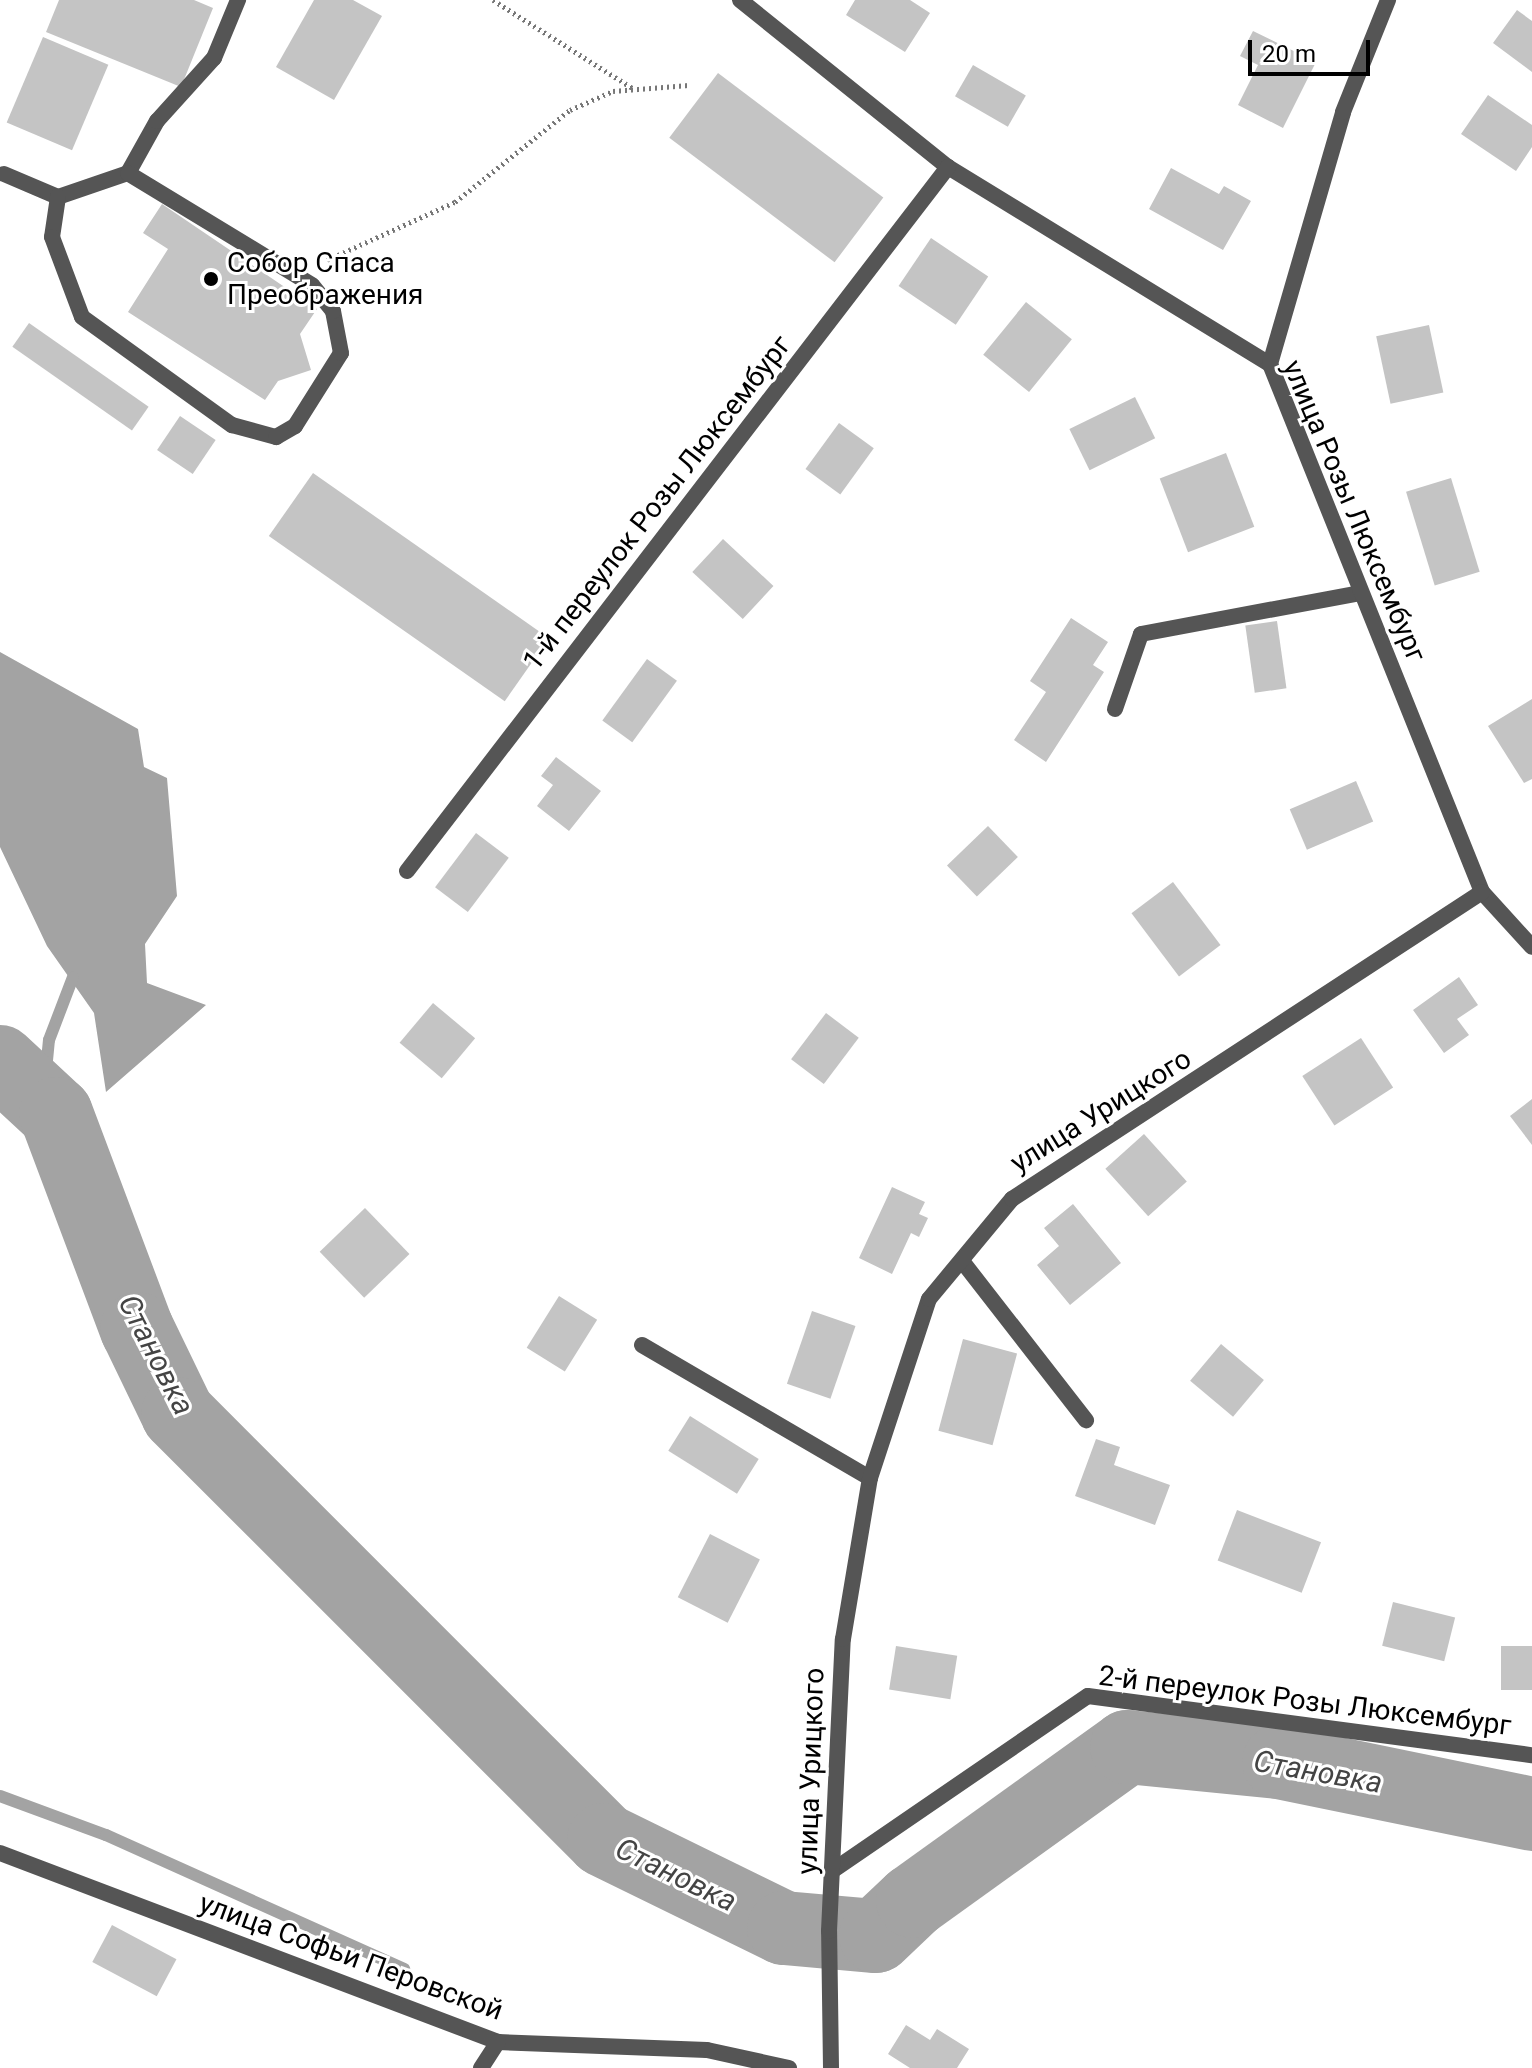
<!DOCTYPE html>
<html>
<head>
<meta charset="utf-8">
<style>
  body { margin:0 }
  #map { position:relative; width:1532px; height:2068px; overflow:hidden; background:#fff; font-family:Roboto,sans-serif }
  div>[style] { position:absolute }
  .water>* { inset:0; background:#a3a3a3 }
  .stream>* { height:12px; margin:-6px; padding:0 6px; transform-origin:6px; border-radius:6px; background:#a3a3a3 }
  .river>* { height:74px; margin:-37px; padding:0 37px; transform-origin:37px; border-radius:37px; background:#a3a3a3 }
  .building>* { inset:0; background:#c4c4c4; transform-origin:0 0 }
  .path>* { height:5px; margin-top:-2.5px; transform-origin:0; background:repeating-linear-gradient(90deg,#777 0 2px,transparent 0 6px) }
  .service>* { height:16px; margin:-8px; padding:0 8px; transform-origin:8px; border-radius:8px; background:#555 }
  .minor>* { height:16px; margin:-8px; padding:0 8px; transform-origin:8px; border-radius:8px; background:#555 }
  .dots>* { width:22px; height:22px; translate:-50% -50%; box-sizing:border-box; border:4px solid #fff; border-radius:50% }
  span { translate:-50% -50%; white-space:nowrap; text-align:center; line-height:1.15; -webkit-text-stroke:6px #fff; paint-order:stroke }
  .poi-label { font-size:28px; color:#000 }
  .left { translate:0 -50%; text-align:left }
  .street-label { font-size:28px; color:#000 }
  .water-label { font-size:30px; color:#444; font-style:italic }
  .scale { position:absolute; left:1248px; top:40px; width:122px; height:36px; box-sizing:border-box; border:4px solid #000; border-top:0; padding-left:10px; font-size:24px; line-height:28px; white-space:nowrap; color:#000; -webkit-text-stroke:6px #fff; paint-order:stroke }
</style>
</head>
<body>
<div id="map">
  <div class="water">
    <div style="clip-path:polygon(0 652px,138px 729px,144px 767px,167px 778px,177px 896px,145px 944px,147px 983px,206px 1005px,106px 1092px,94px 1013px,47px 946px,0 847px)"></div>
  </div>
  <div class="stream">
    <div style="left:43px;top:1102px;width:62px;rotate:-84.5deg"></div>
    <div style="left:49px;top:1040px;width:67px;rotate:-69.1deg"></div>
    <div style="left:0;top:1796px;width:113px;rotate:20.2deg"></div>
    <div style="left:106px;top:1835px;width:327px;rotate:24.2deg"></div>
  </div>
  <div class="river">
    <div style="left:0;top:1062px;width:76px;rotate:42.9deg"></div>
    <div style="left:56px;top:1114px;width:230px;rotate:69.4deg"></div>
    <div style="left:137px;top:1329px;width:94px;rotate:64.2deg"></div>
    <div style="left:178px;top:1414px;width:602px;rotate:45deg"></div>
    <div style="left:604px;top:1840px;width:200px;rotate:26.1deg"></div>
    <div style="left:784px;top:1928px;width:92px;rotate:5deg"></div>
    <div style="left:876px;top:1936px;width:51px;rotate:-43.4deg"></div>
    <div style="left:913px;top:1901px;width:264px;rotate:-35.7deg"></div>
    <div style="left:1127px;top:1747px;width:153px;rotate:5.6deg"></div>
    <div style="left:1279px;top:1762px;width:258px;rotate:11.6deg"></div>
  </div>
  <div class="building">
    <div style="clip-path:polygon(59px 0,194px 0,213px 8px,181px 87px,46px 32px)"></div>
    <div style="clip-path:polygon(314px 0,353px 0,382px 16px,334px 100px,276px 67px)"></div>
    <div style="clip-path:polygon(855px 0,910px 0,930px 13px,905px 52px,846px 15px)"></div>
    <div style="clip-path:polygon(1517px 10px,1532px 21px,1532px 72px,1493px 43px)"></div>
    <div style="clip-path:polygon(1253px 31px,1316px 62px,1283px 128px,1238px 105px,1258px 65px,1240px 56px)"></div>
    <div style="left:43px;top:37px;width:71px;height:93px;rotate:23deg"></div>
    <div style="left:973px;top:65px;width:61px;height:36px;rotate:30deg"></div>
    <div style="left:718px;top:73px;width:207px;height:81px;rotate:37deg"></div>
    <div style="clip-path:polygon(1488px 95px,1532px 125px,1532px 147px,1516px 171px,1461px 134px)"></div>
    <div style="clip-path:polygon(1171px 168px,1219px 194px,1224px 186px,1251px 201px,1223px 250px,1149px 209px)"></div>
    <div style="clip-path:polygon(162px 204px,317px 309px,300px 334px,311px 370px,278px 381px,265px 400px,128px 312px,168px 249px,143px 233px)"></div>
    <div style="left:931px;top:238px;width:69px;height:58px;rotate:34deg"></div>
    <div style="left:1026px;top:302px;width:59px;height:68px;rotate:39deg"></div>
    <div style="left:29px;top:323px;width:146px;height:29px;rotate:35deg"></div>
    <div style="left:1429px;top:325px;width:69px;height:54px;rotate:78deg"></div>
    <div style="left:1135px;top:397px;width:46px;height:73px;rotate:64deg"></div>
    <div style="left:180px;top:416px;width:43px;height:41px;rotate:34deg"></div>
    <div style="left:839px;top:423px;width:43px;height:57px;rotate:36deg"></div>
    <div style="left:1226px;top:453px;width:79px;height:71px;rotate:69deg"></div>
    <div style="left:313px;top:473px;width:288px;height:77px;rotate:35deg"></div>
    <div style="left:1451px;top:478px;width:98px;height:47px;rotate:73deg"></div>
    <div style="left:723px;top:539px;width:69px;height:45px;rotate:43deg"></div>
    <div style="clip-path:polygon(1071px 618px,1108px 642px,1093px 665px,1104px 672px,1046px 762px,1014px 740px,1046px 692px,1030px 681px)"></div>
    <div style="left:1277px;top:621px;width:68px;height:32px;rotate:82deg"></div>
    <div style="left:647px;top:659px;width:37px;height:76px;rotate:36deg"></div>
    <div style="clip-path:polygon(1532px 699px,1532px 779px,1524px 783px,1488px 726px)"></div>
    <div style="clip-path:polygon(556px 757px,601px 791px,569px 831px,537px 806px,553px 785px,541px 776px)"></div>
    <div style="left:1356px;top:781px;width:44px;height:72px;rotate:67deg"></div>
    <div style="left:988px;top:826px;width:43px;height:57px;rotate:46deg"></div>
    <div style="left:476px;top:833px;width:41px;height:68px;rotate:37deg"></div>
    <div style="left:1173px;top:882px;width:79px;height:52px;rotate:53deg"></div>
    <div style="clip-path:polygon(1459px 977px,1478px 1005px,1457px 1019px,1469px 1035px,1444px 1053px,1413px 1010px)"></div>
    <div style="left:433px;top:1003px;width:55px;height:52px;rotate:40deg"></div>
    <div style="left:826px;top:1013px;width:41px;height:58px;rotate:37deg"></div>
    <div style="left:1361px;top:1038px;width:59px;height:70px;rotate:57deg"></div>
    <div style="clip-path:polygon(1532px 1099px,1532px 1145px,1510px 1116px)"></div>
    <div style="left:1144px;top:1134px;width:64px;height:52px;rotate:48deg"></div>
    <div style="clip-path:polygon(892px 1187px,925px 1202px,919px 1214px,928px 1218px,919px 1237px,911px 1233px,892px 1274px,859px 1258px)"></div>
    <div style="clip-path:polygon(1073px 1204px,1121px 1263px,1070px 1305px,1037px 1265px,1059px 1246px,1044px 1228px)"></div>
    <div style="left:365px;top:1208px;width:64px;height:63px;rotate:46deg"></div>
    <div style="left:559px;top:1296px;width:45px;height:61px;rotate:32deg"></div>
    <div style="left:812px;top:1311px;width:46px;height:77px;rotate:19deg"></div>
    <div style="left:963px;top:1339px;width:56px;height:95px;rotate:15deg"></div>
    <div style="left:1221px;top:1344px;width:56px;height:48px;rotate:40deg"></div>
    <div style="left:690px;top:1416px;width:81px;height:41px;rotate:32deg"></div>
    <div style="clip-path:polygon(1096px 1439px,1120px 1447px,1114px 1465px,1170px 1485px,1155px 1525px,1075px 1496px)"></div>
    <div style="left:1237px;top:1510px;width:90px;height:54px;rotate:21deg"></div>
    <div style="left:710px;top:1534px;width:56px;height:71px;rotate:27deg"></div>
    <div style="left:1393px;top:1602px;width:64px;height:45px;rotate:14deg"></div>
    <div style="left:896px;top:1646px;width:62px;height:44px;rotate:9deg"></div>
    <div style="left:1532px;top:1646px;width:44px;height:31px;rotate:90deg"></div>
    <div style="left:112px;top:1925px;width:73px;height:42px;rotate:28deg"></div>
    <div style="clip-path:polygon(906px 2025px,930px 2040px,937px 2029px,969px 2049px,957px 2068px,910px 2068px,888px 2054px)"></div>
  </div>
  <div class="path">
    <div style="left:493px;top:0;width:167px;rotate:32.3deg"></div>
    <div style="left:327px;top:260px;width:141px;rotate:-24.4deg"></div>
    <div style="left:455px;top:202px;width:147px;rotate:-38.7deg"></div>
    <div style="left:570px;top:110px;width:47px;rotate:-23.8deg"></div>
    <div style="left:613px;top:91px;width:76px;rotate:-4.5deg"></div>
  </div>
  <div class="service">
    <div style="left:4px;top:174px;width:59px;rotate:23.1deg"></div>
    <div style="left:58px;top:197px;width:74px;rotate:-18.9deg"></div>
    <div style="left:128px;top:173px;width:60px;rotate:-60.9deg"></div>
    <div style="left:157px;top:121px;width:85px;rotate:-47.9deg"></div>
    <div style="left:214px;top:58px;width:63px;rotate:-67.5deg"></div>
    <div style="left:58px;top:197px;width:40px;rotate:98.5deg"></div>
    <div style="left:52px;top:237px;width:85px;rotate:69.4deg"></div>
    <div style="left:82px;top:317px;width:185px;rotate:35.8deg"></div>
    <div style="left:232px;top:425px;width:46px;rotate:15.3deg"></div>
    <div style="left:276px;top:437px;width:22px;rotate:-30deg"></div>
    <div style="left:295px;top:426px;width:86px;rotate:-57.8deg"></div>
    <div style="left:341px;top:353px;width:43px;rotate:-100.8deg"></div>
    <div style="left:333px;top:311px;width:33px;rotate:-129deg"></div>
    <div style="left:312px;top:285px;width:215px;rotate:-148.7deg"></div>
    <div style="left:1115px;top:709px;width:79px;rotate:-70.9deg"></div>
    <div style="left:1141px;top:634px;width:224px;rotate:-10.6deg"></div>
    <div style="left:962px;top:1261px;width:202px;rotate:52.1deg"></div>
  </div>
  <div class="minor">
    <div style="left:740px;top:0;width:267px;rotate:38.8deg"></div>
    <div style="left:948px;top:167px;width:377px;rotate:31.5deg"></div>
    <div style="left:1270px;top:364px;width:569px;rotate:68.12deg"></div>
    <div style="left:1482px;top:892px;width:74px;rotate:47.7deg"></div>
    <div style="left:1270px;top:364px;width:262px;rotate:-73.8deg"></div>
    <div style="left:1343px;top:112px;width:121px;rotate:-68.1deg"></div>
    <div style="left:407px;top:871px;width:888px;rotate:-52.46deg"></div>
    <div style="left:642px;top:1345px;width:264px;rotate:30.3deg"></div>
    <div style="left:0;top:1853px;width:533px;rotate:20.78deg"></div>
    <div style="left:498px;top:2042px;width:209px;rotate:2.2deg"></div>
    <div style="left:707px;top:2050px;width:84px;rotate:12.4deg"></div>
    <div style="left:835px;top:1869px;width:306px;rotate:-34.4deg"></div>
    <div style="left:1088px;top:1696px;width:448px;rotate:7.6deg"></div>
    <div style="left:481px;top:2068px;width:31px;rotate:-57deg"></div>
    <div style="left:831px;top:2068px;width:137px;rotate:-90.8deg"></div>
    <div style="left:829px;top:1931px;width:292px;rotate:-87.3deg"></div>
    <div style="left:843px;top:1639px;width:163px;rotate:-80.5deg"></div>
    <div style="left:870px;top:1478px;width:188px;rotate:-71.8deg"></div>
    <div style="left:929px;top:1299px;width:130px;rotate:-50.3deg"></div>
    <div style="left:1012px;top:1199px;width:561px;rotate:-33.15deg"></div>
  </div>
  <div class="dots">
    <div style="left:211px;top:279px;background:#000"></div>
  </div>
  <div class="poi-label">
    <span class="left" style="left:227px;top:279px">Собор Спаса<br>Преображения</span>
  </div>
  <div class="street-label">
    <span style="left:657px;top:503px;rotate:-52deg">1-й переулок Розы Люксембург</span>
    <span style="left:1354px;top:511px;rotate:67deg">улица Розы Люксембург</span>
    <span style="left:1101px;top:1111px;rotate:-32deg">улица Урицкого</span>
    <span style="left:1305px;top:1701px;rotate:7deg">2-й переулок Розы Люксембург</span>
    <span style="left:811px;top:1771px;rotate:-88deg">улица Урицкого</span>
    <span style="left:351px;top:1957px;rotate:20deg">улица Софьи Перовской</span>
  </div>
  <div class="water-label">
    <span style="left:156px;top:1355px;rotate:63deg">Становка</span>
    <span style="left:1318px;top:1772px;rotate:10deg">Становка</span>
    <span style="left:676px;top:1875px;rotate:26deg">Становка</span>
  </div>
  <div class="scale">20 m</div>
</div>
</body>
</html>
